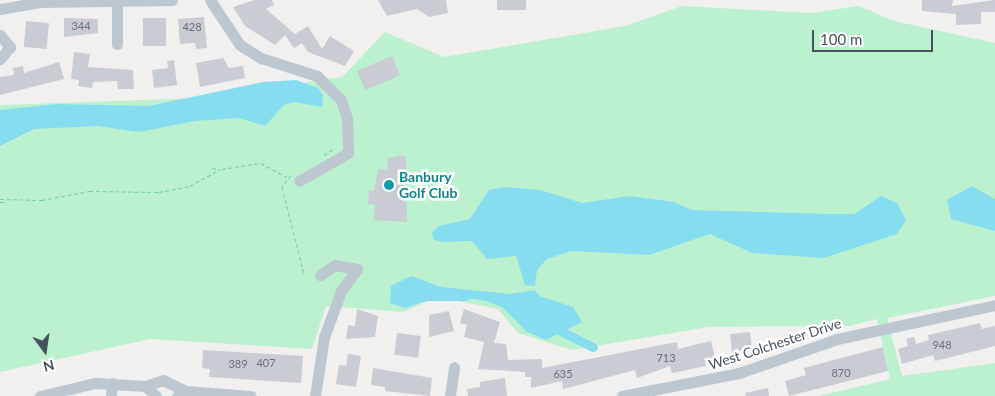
<!DOCTYPE html>
<html>
<head>
<meta charset="utf-8">
<style>
  body { margin:0 }
  #map { position:relative; width:995px; height:396px; overflow:hidden; background:#f2efef; font-family:Lato,sans-serif }
  div>[style] { position:absolute }
  .green>* { inset:0; background:#bcf1cf }
  .water>* { inset:0; background:#87ddf0 }
  .canal>* { height:9px; margin:-4.5px; padding:0 4.5px; transform-origin:4.5px; border-radius:4.5px; background:#87ddf0 }
  .building>* { inset:0; background:#c9ccd2; transform-origin:0 0 }
  .path>* { height:1px; margin-top:-0.5px; transform-origin:0; background:repeating-linear-gradient(90deg,#72d1a0 0 4px,transparent 0 6.5px) }
  .minor>* { height:11px; margin:-5.5px; padding:0 5.5px; transform-origin:5.5px; border-radius:5.5px; background:#bcc7cf }
  .dots>* { width:14px; height:14px; translate:-50% -50%; box-sizing:border-box; border:2px solid #fff; border-radius:50% }
  span { translate:-50% -50%; white-space:nowrap; text-align:center; line-height:1.15; -webkit-text-stroke:5px #fff; paint-order:stroke }
  .number-label { font-size:11px; color:#67717b }
  .number-label span { -webkit-text-stroke-width:0 }
  .culture-label { font-size:14px; color:#0d838f; font-weight:700 }
  .left { translate:0 -50%; text-align:left }
  .street-label { font-size:14px; color:#46535e }
  .north { position:absolute; left:20px; top:326px; width:50px; height:50px; -webkit-text-stroke:4px #fff; paint-order:stroke; rotate:166deg; font-size:14px; font-weight:700; line-height:20px; text-align:center; color:#46535e }
  .north::after { content:''; display:block; margin:auto; width:18px; height:22px; background:#46535e; clip-path:polygon(50% 0,100% 100%,50% 72%,0 100%) }
  .scale { position:absolute; left:812px; top:30px; width:121px; height:22px; box-sizing:border-box; border:2px solid #46535e; border-top:0; padding-left:6px; font-size:15px; line-height:18px; white-space:nowrap; color:#46535e; -webkit-text-stroke:4px #fff; paint-order:stroke }
</style>
</head>
<body>
<div id="map">
  <div class="green">
    <div style="clip-path:polygon(682px 6px,811px 13px,859px 6px,894px 21px,995px 43px,995px 296px,887px 318px,902px 376px,995px 363px,995px 396px,819px 396px,890px 379px,877px 319px,849px 326px,708px 327px,572px 350px,518px 333px,498px 309px,437px 297px,403px 312px,326px 306px,312px 349px,150px 339px,0 372px,0 105px,200px 98px,342px 77px,385px 32px,444px 57px,625px 26px)"></div>
  </div>
  <div class="water">
    <div style="clip-path:polygon(296px 80px,318px 88px,323px 95px,322px 107px,294px 102px,284px 105px,265px 126px,239px 118px,195px 121px,139px 132px,97px 126px,34px 129px,0 146px,0 110px,56px 104px,149px 106px,263px 82px)"></div>
    <div style="clip-path:polygon(972px 186px,995px 199px,995px 231px,951px 219px,947px 200px)"></div>
    <div style="clip-path:polygon(504px 187px,540px 190px,582px 203px,630px 196px,674px 202px,692px 210px,830px 214px,854px 214px,881px 196px,897px 203px,906px 220px,897px 234px,824px 258px,752px 253px,710px 234px,649px 255px,571px 251px,547px 259px,537px 270px,535px 286px,525px 285px,516px 256px,487px 259px,472px 241px,444px 242px,434px 240px,432px 233px,438px 226px,470px 219px,489px 190px)"></div>
    <div style="clip-path:polygon(411px 276px,441px 287px,510px 294px,535px 290px,539px 296px,573px 307px,582px 322px,546px 340px,527px 332px,502px 307px,486px 301px,445px 295px,405px 308px,390px 303px,391px 286px)"></div>
  </div>
  <div class="canal">
    <div style="left:423px;top:296px;width:42px"></div>
    <div style="left:557px;top:329px;width:40px;rotate:26.6deg"></div>
  </div>
  <div class="building">
    <div style="clip-path:polygon(255px 0,272px 0,274px 5px,266px 9px,295px 34px,308px 26px,322px 49px,330px 36px,354px 51px,345px 66px,308px 52px,302px 43px,294px 48px,285px 35px,275px 45px,245px 26px,233px 7px)"></div>
    <div style="clip-path:polygon(378px 0,446px 0,448px 13px,429px 17px,417px 9px,387px 16px)"></div>
    <div style="left:497px;top:0;width:29px;height:10px"></div>
    <div style="clip-path:polygon(922px 0,953px 0,952px 6px,995px 0,995px 12px,981px 12px,981px 24px,956px 25px,956px 14px,922px 11px)"></div>
    <div style="clip-path:polygon(204px 17px,207px 48px,196px 49px,195px 43px,180px 44px,178px 19px)"></div>
    <div style="clip-path:polygon(64px 18px,98px 19px,98px 33px,64px 37px)"></div>
    <div style="left:143px;top:18px;width:23px;height:28px"></div>
    <div style="left:26px;top:21px;width:23px;height:26px;rotate:5deg"></div>
    <div style="clip-path:polygon(74px 52px,90px 54px,88px 67px,133px 70px,134px 89px,118px 89px,117px 81px,93px 82px,92px 88px,78px 86px,79px 80px,71px 79px)"></div>
    <div style="left:392px;top:56px;width:21px;height:38px;rotate:67deg"></div>
    <div style="clip-path:polygon(223px 58px,229px 68px,243px 66px,245px 78px,200px 87px,196px 63px)"></div>
    <div style="clip-path:polygon(174px 60px,177px 85px,154px 88px,152px 70px,168px 68px,167px 61px)"></div>
    <div style="clip-path:polygon(59px 62px,64px 79px,0 95px,0 77px,14px 75px,13px 68px,23px 66px,24px 73px)"></div>
    <div style="clip-path:polygon(400px 156px,406px 156px,407px 222px,374px 220px,375px 205px,368px 204px,369px 191px,374px 191px,378px 169px,387px 170px,388px 158px)"></div>
    <div style="clip-path:polygon(357px 309px,378px 316px,375px 337px,346px 339px,348px 325px,355px 326px)"></div>
    <div style="clip-path:polygon(464px 309px,500px 322px,494px 343px,506px 344px,508px 360px,542px 359px,542px 368px,677px 342px,678px 349px,711px 341px,715px 358px,705px 361px,706px 366px,672px 373px,670px 366px,637px 378px,635px 370px,563px 389px,562px 381px,531px 388px,531px 377px,525px 377px,525px 372px,478px 369px,484px 342px,464px 337px,467px 325px,460px 323px)"></div>
    <div style="clip-path:polygon(449px 311px,454px 331px,429px 337px,429px 315px)"></div>
    <div style="clip-path:polygon(980px 323px,982px 329px,995px 326px,995px 346px,935px 361px,933px 355px,902px 364px,898px 349px,908px 346px,906px 339px,914px 337px,916px 344px,929px 340px,928px 335px)"></div>
    <div style="left:750px;top:332px;width:19px;height:20px;rotate:84deg"></div>
    <div style="left:397px;top:333px;width:24px;height:22px;rotate:7deg"></div>
    <div style="clip-path:polygon(883px 347px,888px 371px,789px 396px,785px 381px,806px 375px,804px 368px)"></div>
    <div style="clip-path:polygon(203px 350px,303px 356px,301px 383px,209px 377px,210px 369px,202px 368px)"></div>
    <div style="clip-path:polygon(348px 354px,361px 356px,356px 387px,336px 384px,339px 365px,346px 366px)"></div>
    <div style="clip-path:polygon(373px 368px,432px 378px,430px 396px,385px 391px,385px 387px,371px 385px)"></div>
    <div style="clip-path:polygon(505px 378px,507px 396px,468px 396px,467px 389px,480px 387px,480px 382px)"></div>
    <div style="clip-path:polygon(768px 388px,769px 396px,746px 396px,745px 393px)"></div>
  </div>
  <div class="path">
    <div style="left:324px;top:155px;width:13px;rotate:-32deg"></div>
    <div style="left:212px;top:168px;width:6px;rotate:9deg"></div>
    <div style="left:222px;top:169px;width:39px;rotate:-9deg"></div>
    <div style="left:261px;top:163px;width:29px;rotate:29deg"></div>
    <div style="left:291px;top:175px;width:15px;rotate:127deg"></div>
    <div style="left:282px;top:187px;width:90px;rotate:75.8deg"></div>
    <div style="left:0;top:199px;width:42px;rotate:1.4deg"></div>
    <div style="left:42px;top:200px;width:48px;rotate:-10.8deg"></div>
    <div style="left:89px;top:191px;width:70px;rotate:0.8deg"></div>
    <div style="left:159px;top:192px;width:32px;rotate:-11deg"></div>
    <div style="left:190px;top:186px;width:35px;rotate:-29deg"></div>
    <div style="left:0;top:202px;width:5px"></div>
  </div>
  <div class="minor">
    <div style="left:210px;top:0;width:54px;rotate:56.3deg"></div>
    <div style="left:240px;top:45px;width:25px;rotate:32deg"></div>
    <div style="left:261px;top:58px;width:59px;rotate:17.8deg"></div>
    <div style="left:317px;top:76px;width:34px;rotate:45deg"></div>
    <div style="left:341px;top:100px;width:20px;rotate:72deg"></div>
    <div style="left:347px;top:119px;width:34px;rotate:88deg"></div>
    <div style="left:348px;top:153px;width:56px;rotate:150.3deg"></div>
    <div style="left:0;top:9px;width:42px;rotate:-9.7deg"></div>
    <div style="left:41px;top:2px;width:131px;rotate:-0.9deg"></div>
    <div style="left:0;top:35px;width:16px;rotate:50deg"></div>
    <div style="left:10px;top:47px;width:16px;rotate:130deg"></div>
    <div style="left:117px;top:44px;width:43px;rotate:-90deg"></div>
    <div style="left:145px;top:386px;width:15px;rotate:42deg"></div>
    <div style="left:40px;top:396px;width:57px;rotate:-13.3deg"></div>
    <div style="left:95px;top:383px;width:50px;rotate:3.4deg"></div>
    <div style="left:145px;top:386px;width:19px;rotate:-18deg"></div>
    <div style="left:163px;top:380px;width:25px;rotate:26deg"></div>
    <div style="left:111px;top:396px;width:13px;rotate:-86deg"></div>
    <div style="left:177px;top:396px;width:10px;rotate:-29deg"></div>
    <div style="left:186px;top:391px;width:65px;rotate:4.4deg"></div>
    <div style="left:315px;top:396px;width:60px;rotate:-81.3deg"></div>
    <div style="left:324px;top:337px;width:49px;rotate:-69.7deg"></div>
    <div style="left:341px;top:291px;width:27px;rotate:-54deg"></div>
    <div style="left:357px;top:269px;width:22px;rotate:-170deg"></div>
    <div style="left:335px;top:265px;width:18px;rotate:146deg"></div>
    <div style="left:450px;top:396px;width:29px;rotate:-82deg"></div>
    <div style="left:622px;top:396px;width:119px;rotate:-11.1deg"></div>
    <div style="left:739px;top:373px;width:104px;rotate:-19.1deg"></div>
    <div style="left:837px;top:339px;width:162px;rotate:-12.1deg"></div>
  </div>
  <div class="dots">
    <div style="left:389px;top:185px;background:#0f9aa8"></div>
  </div>
  <div class="number-label">
    <span style="left:81px;top:26px">344</span>
    <span style="left:192px;top:27px">428</span>
    <span style="left:942px;top:345px">948</span>
    <span style="left:666px;top:358px">713</span>
    <span style="left:266px;top:363px">407</span>
    <span style="left:238px;top:364px">389</span>
    <span style="left:841px;top:373px">870</span>
    <span style="left:563px;top:374px">635</span>
  </div>
  <div class="culture-label">
    <span class="left" style="left:399px;top:185px">Banbury<br>Golf Club</span>
  </div>
  <div class="street-label">
    <span style="left:775px;top:344px;rotate:-18deg">West Colchester Drive</span>
  </div>
  <div class="north">N</div>
  <div class="scale">100 m</div>
</div>
</body>
</html>
